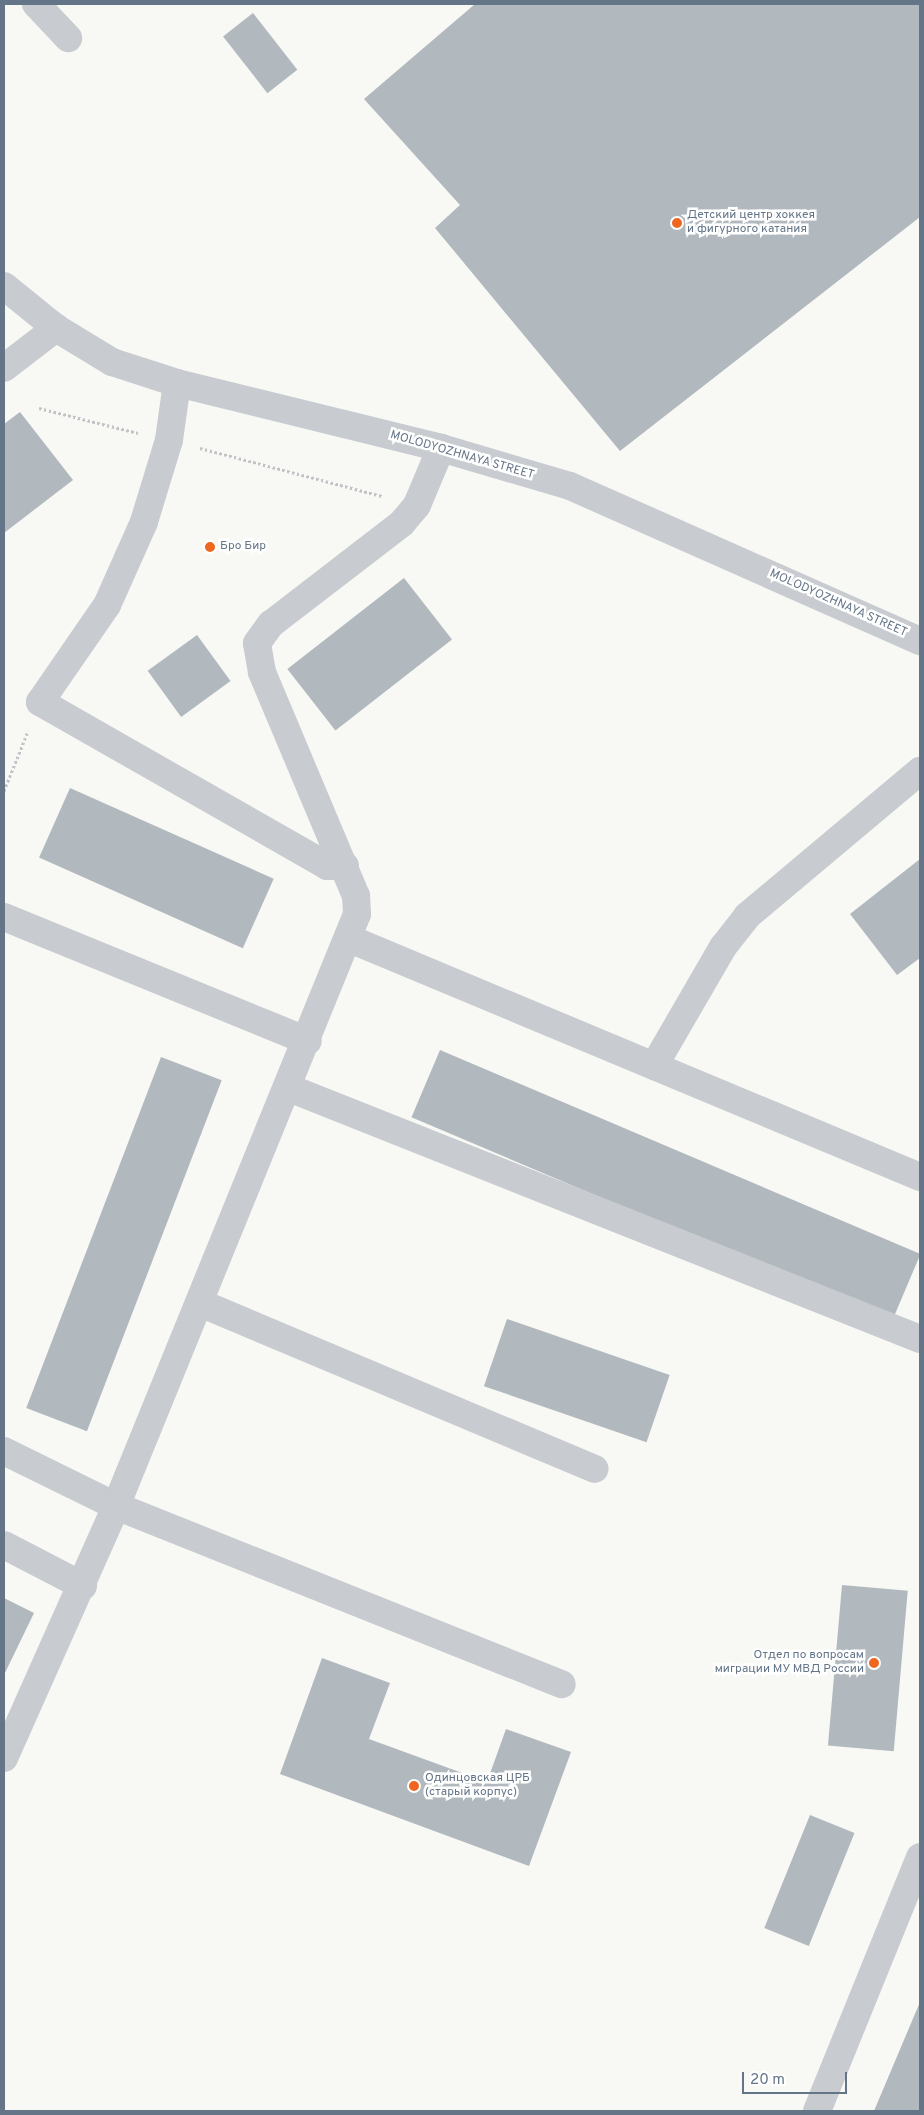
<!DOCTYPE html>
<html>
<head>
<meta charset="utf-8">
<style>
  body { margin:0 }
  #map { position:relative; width:924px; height:2115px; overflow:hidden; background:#f8f8f5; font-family:Overpass,sans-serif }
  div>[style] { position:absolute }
  .building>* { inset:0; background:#b1b8be; transform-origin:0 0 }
  .path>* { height:3px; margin-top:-1.5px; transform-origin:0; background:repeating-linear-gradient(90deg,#c1c3c6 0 2.5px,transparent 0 5px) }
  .minor>* { height:28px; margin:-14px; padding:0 14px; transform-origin:14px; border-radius:14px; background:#c8cbcf }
  .dots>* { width:14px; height:14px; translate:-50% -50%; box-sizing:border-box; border:2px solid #fff; border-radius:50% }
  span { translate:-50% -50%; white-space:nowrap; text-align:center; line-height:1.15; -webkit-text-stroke:5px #fff; paint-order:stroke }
  .poi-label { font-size:12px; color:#657588 }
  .left { translate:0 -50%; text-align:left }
  .right { translate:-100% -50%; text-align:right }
  .street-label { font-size:12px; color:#657588 }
  .frame { position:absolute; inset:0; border:5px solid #657588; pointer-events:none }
  .scale { position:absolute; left:742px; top:2072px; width:105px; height:22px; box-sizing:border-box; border:2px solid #657588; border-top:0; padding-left:6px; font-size:15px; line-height:18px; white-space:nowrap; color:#657588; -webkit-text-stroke:4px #fff; paint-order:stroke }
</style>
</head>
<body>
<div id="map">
  <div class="building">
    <div style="clip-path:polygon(475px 4px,920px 4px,920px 217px,620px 451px,435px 228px,460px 205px,364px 99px)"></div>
    <div style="left:253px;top:13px;width:72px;height:38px;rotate:52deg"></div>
    <div style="clip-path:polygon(20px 412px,73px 480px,4px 533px,4px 424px)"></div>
    <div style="left:404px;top:578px;width:78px;height:148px;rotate:52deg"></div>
    <div style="left:197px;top:635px;width:57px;height:61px;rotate:54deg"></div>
    <div style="left:70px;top:788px;width:223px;height:76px;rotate:24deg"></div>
    <div style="clip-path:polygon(920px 859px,920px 958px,897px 975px,850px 914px)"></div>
    <div style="left:440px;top:1050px;width:522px;height:73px;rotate:23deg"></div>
    <div style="left:161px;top:1057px;width:65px;height:376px;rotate:21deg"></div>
    <div style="left:507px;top:1319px;width:172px;height:71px;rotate:19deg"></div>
    <div style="left:842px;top:1585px;width:66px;height:161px;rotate:5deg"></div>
    <div style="clip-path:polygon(4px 1598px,34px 1613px,4px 1675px)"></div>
    <div style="clip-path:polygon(322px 1658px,390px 1683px,369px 1739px,487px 1782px,506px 1729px,571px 1752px,529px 1866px,280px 1774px)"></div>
    <div style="left:810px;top:1815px;width:48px;height:122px;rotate:22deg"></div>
    <div style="clip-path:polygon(920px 2002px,920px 2111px,874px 2111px)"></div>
  </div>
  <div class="path">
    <div style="left:39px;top:408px;width:102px;rotate:14.2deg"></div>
    <div style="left:200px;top:448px;width:188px;rotate:14.8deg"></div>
    <div style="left:4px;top:791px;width:65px;rotate:-68.2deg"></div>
  </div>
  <div class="minor">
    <div style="left:36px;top:4px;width:47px;rotate:46.7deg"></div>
    <div style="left:4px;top:286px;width:67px;rotate:38.9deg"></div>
    <div style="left:56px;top:328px;width:66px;rotate:31.3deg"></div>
    <div style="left:112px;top:362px;width:68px;rotate:17.9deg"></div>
    <div style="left:177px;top:383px;width:272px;rotate:13.8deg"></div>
    <div style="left:441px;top:448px;width:134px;rotate:16.4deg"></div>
    <div style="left:570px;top:486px;width:383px;rotate:23.9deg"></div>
    <div style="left:4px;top:368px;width:66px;rotate:-37.6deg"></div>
    <div style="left:177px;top:383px;width:58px;rotate:98deg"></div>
    <div style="left:169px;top:440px;width:86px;rotate:107deg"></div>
    <div style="left:144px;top:522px;width:91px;rotate:114deg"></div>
    <div style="left:107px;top:605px;width:118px;rotate:124.6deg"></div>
    <div style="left:40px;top:702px;width:331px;rotate:29.7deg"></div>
    <div style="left:327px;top:866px;width:18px"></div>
    <div style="left:4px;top:917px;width:328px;rotate:22.2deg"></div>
    <div style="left:350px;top:939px;width:618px;rotate:22.66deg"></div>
    <div style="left:654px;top:1066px;width:138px;rotate:-59.9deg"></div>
    <div style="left:723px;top:947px;width:39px;rotate:-52deg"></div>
    <div style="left:747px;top:916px;width:226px;rotate:-40deg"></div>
    <div style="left:289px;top:1088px;width:679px;rotate:21.69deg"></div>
    <div style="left:200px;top:1303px;width:428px;rotate:22.8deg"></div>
    <div style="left:4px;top:1451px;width:125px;rotate:26.2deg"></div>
    <div style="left:116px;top:1506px;width:639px;rotate:-67.85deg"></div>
    <div style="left:357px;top:914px;width:18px;rotate:-93deg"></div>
    <div style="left:356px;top:896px;width:243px;rotate:-112.8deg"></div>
    <div style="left:262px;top:672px;width:29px;rotate:-100deg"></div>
    <div style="left:257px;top:643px;width:24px;rotate:-54deg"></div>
    <div style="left:271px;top:624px;width:165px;rotate:-37.6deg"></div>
    <div style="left:402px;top:523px;width:23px;rotate:-50deg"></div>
    <div style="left:417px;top:505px;width:62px;rotate:-67.2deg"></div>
    <div style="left:4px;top:1545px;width:89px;rotate:27.4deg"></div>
    <div style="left:4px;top:1758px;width:276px;rotate:-66deg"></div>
    <div style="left:116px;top:1506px;width:480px;rotate:21.8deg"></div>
    <div style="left:817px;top:2111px;width:274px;rotate:-67.9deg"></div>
  </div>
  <div class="dots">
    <div style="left:677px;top:223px;background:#ee6620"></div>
    <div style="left:210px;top:547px;background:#ee6620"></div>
    <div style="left:874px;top:1663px;background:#ee6620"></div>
    <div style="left:414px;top:1786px;background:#ee6620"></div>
  </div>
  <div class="poi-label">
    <span class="left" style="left:687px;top:223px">Детский центр хоккея<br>и фигурного катания</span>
    <span class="left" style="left:220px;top:547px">Бро Бир</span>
    <span class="right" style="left:864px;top:1663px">Отдел по вопросам<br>миграции МУ МВД России</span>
    <span class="left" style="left:425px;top:1786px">Одинцовская ЦРБ<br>(старый корпус)</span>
  </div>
  <div class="street-label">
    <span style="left:462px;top:456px;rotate:16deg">MOLODYOZHNAYA STREET</span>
    <span style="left:838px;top:604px;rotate:24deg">MOLODYOZHNAYA STREET</span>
  </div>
  <div class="frame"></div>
  <div class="scale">20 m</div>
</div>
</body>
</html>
